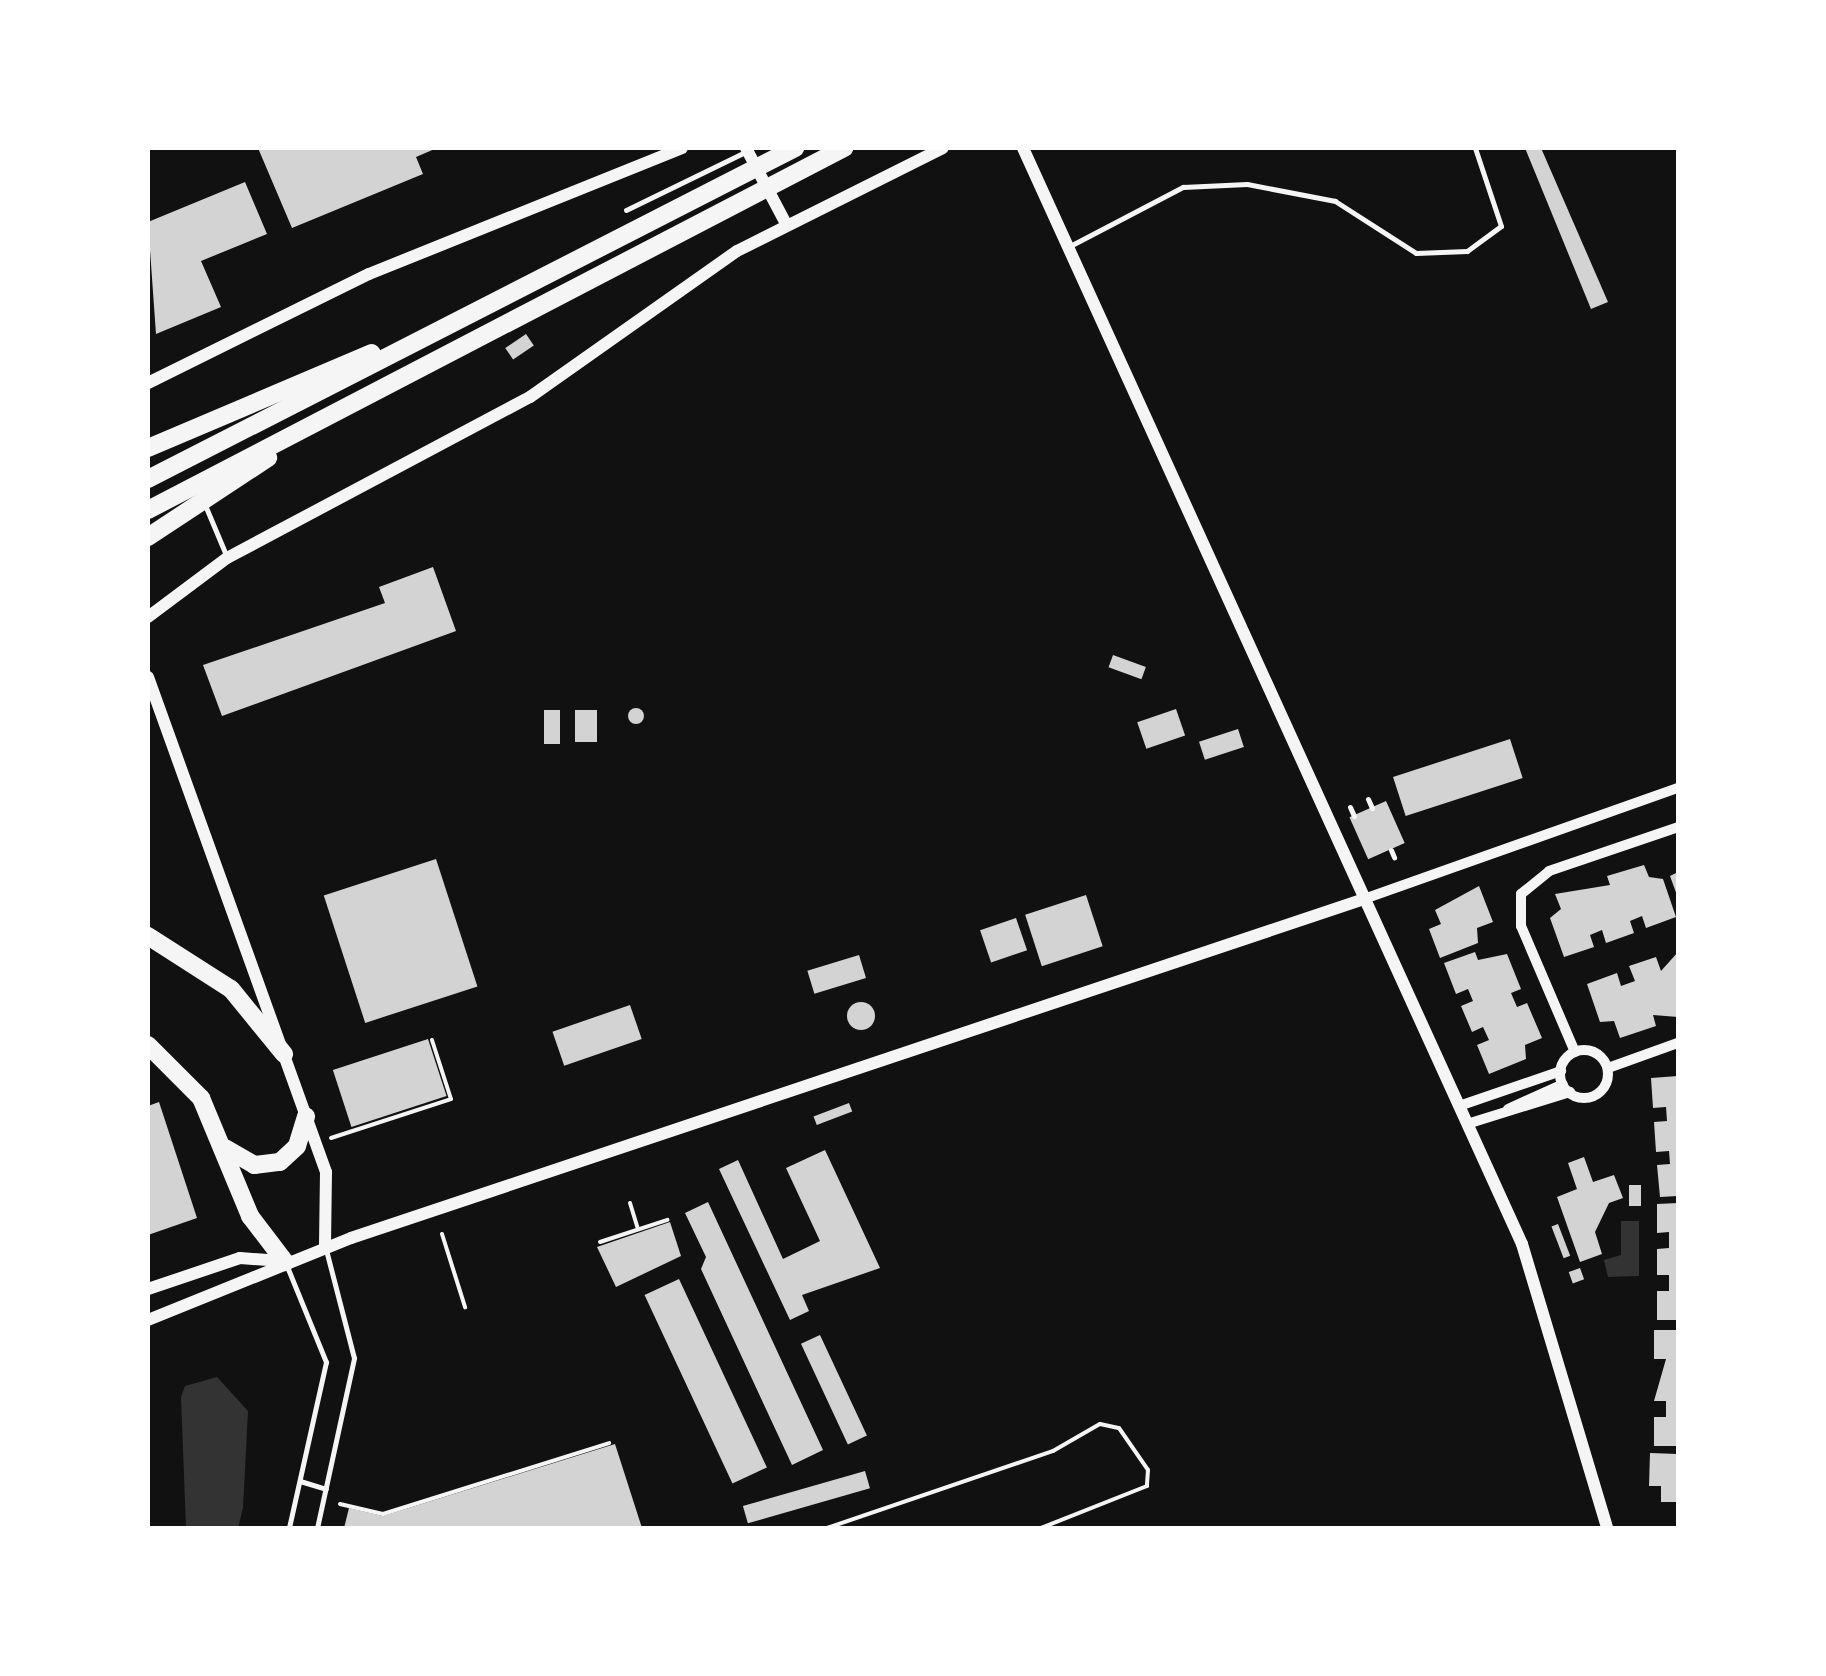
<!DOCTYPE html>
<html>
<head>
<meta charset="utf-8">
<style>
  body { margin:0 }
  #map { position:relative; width:1826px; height:1676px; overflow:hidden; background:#111; font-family:"Varela Round",sans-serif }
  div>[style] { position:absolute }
  .water>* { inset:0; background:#333 }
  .building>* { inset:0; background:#d3d3d3; transform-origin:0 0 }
  .round { border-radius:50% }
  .path>* { height:4px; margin:-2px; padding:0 2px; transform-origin:2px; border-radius:2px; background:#f5f5f5 }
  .service>* { height:5px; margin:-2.5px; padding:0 2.5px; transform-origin:2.5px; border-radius:2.5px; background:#f5f5f5 }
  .minor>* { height:10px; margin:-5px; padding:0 5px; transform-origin:5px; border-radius:5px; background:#f5f5f5 }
  .minor>.ring { margin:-5px; padding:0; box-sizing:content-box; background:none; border:10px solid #f5f5f5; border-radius:50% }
  .tertiary>* { height:12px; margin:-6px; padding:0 6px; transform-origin:6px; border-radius:6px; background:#f5f5f5 }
  .motorway>* { height:18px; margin:-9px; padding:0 9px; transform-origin:9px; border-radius:9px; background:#f5f5f5 }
  span { translate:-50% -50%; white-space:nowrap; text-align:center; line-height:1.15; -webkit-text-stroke:10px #fff; paint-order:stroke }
  .frame { position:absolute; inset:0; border:150px solid #fff; pointer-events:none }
</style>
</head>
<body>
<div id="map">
  <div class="water">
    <div style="clip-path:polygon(1621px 1221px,1639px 1221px,1639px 1276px,1608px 1277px,1604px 1260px,1621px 1255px)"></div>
    <div style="clip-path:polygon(217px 1377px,248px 1411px,243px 1508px,238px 1528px,186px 1528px,181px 1397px,185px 1386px)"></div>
  </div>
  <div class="building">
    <div style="clip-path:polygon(258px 148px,437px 148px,416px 157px,423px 174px,292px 228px)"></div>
    <div style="clip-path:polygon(1525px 148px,1541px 148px,1608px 302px,1591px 309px)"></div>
    <div style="clip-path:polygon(245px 182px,267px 234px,201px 261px,221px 307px,156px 334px,148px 222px)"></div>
    <div style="left:526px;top:334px;width:14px;height:25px;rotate:56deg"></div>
    <div style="clip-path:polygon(433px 567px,456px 631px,222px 716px,203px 665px,385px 603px,379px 587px)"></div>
    <div style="left:1113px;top:655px;width:35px;height:13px;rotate:20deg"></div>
    <div class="round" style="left:628px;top:708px;width:16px;height:16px"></div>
    <div style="left:1176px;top:709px;width:28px;height:41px;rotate:71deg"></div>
    <div style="left:544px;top:710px;width:16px;height:34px"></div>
    <div style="left:575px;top:710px;width:22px;height:32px"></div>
    <div style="left:1238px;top:729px;width:19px;height:41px;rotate:72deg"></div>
    <div style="left:1510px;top:739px;width:41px;height:123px;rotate:72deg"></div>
    <div style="left:1386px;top:801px;width:46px;height:40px;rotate:66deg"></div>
    <div style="left:436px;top:859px;width:134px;height:118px;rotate:72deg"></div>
    <div style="clip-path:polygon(1644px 865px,1649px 877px,1663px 879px,1676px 917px,1646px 928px,1642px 916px,1630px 921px,1634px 933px,1606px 943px,1602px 930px,1590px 935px,1594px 947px,1564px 957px,1550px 918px,1561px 909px,1555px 894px,1610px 885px,1607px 876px)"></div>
    <div style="clip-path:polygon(1678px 872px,1678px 898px,1670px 876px)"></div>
    <div style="clip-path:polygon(1479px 886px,1493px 922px,1477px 928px,1478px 943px,1440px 958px,1429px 929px,1441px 924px,1435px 910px)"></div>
    <div style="left:1086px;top:895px;width:54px;height:64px;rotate:72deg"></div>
    <div style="left:1016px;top:918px;width:34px;height:38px;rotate:71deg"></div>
    <div style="clip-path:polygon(1475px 952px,1478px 960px,1507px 954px,1521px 989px,1511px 993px,1517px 1007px,1527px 1003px,1542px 1038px,1525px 1045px,1526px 1059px,1489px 1074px,1477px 1045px,1489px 1040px,1483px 1027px,1472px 1032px,1461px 1006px,1473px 1001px,1468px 989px,1456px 994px,1444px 963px)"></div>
    <div style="clip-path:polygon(1678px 952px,1678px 1017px,1653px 1015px,1656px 1026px,1620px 1038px,1614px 1021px,1600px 1022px,1587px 984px,1617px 973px,1621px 986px,1635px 981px,1629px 966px,1656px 957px,1661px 971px)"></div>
    <div style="left:859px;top:955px;width:24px;height:54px;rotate:73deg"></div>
    <div class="round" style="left:847px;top:1002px;width:28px;height:28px"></div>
    <div style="left:630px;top:1005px;width:36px;height:82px;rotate:71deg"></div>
    <div style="left:428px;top:1039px;width:60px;height:100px;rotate:72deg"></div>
    <div style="clip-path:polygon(1678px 1076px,1678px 1196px,1660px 1197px,1657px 1165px,1670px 1164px,1669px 1151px,1656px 1152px,1654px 1122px,1667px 1121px,1666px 1107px,1653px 1108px,1651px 1078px)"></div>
    <div style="clip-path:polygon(159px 1102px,197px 1218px,148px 1235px,148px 1106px)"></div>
    <div style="left:849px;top:1103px;width:9px;height:38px;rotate:69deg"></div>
    <div style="clip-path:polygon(825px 1150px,880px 1268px,802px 1295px,809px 1311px,790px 1320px,719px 1169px,738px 1160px,783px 1259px,820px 1241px,786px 1168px)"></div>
    <div style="clip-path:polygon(1584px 1157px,1593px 1182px,1614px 1175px,1623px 1198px,1609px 1203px,1595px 1232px,1602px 1254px,1580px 1262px,1557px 1197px,1577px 1189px,1568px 1163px)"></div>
    <div style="left:1629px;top:1185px;width:12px;height:21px"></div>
    <div style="clip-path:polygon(708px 1202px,823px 1450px,792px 1465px,701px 1269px,706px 1257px,685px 1213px)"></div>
    <div style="clip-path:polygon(1678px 1203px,1678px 1320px,1657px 1320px,1657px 1291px,1669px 1291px,1669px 1275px,1657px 1275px,1657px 1249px,1669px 1248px,1669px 1232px,1657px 1233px,1657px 1204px)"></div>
    <div style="clip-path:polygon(670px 1222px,681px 1256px,616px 1287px,597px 1247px)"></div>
    <div style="left:1558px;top:1224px;width:34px;height:7px;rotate:69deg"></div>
    <div style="left:1580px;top:1268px;width:12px;height:12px;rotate:70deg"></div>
    <div style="left:679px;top:1279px;width:208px;height:38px;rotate:65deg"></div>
    <div style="clip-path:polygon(1654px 1330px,1678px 1330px,1678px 1446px,1654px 1446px,1654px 1417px,1666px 1417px,1666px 1401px,1654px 1401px,1666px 1359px,1654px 1359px)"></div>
    <div style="left:820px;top:1335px;width:111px;height:21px;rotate:65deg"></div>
    <div style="clip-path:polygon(615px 1444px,642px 1528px,344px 1528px,349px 1508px,383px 1516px)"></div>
    <div style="clip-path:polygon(1650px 1453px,1678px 1454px,1678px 1502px,1661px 1502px,1661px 1486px,1649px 1486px)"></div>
    <div style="left:865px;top:1471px;width:18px;height:127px;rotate:74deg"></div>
  </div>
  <div class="path">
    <div style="left:331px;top:1138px;width:126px;rotate:-18deg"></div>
    <div style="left:451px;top:1099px;width:62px;rotate:-107.9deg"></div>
    <div style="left:630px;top:1203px;width:27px;rotate:73deg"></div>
    <div style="left:442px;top:1234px;width:77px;rotate:72.5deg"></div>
    <div style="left:600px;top:1242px;width:71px;rotate:-18.2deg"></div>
    <div style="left:340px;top:1504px;width:44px;rotate:13.1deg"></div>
    <div style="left:383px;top:1514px;width:237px;rotate:-17.4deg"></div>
    <div style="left:827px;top:1528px;width:239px;rotate:-18.8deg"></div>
    <div style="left:1053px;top:1451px;width:54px;rotate:-29.9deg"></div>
    <div style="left:1100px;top:1424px;width:19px;rotate:12deg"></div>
    <div style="left:1119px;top:1428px;width:51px;rotate:55.4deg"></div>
    <div style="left:1148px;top:1470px;width:16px;rotate:94deg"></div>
    <div style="left:1147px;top:1486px;width:114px;rotate:158.4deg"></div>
  </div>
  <div class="service">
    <div style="left:626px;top:210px;width:132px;rotate:-26deg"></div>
    <div style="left:1068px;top:247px;width:130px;rotate:-27.6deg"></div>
    <div style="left:1183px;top:187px;width:64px;rotate:-2.7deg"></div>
    <div style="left:1247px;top:184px;width:90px;rotate:10.9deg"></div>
    <div style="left:1335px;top:201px;width:96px;rotate:32.7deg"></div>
    <div style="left:1416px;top:253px;width:51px;rotate:-2.2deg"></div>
    <div style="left:1467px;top:251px;width:42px;rotate:-36.3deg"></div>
    <div style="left:1501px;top:226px;width:82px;rotate:-108.4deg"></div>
    <div style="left:205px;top:505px;width:54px;rotate:67.2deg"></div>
    <div style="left:1368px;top:799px;width:10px;rotate:66deg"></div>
    <div style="left:1350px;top:807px;width:10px;rotate:66deg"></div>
    <div style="left:1391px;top:850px;width:8px;rotate:67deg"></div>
    <div style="left:286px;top:1264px;width:106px;rotate:67.8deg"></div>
    <div style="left:326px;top:1362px;width:170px;rotate:102.6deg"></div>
    <div style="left:300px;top:1481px;width:27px;rotate:17deg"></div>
    <div style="left:317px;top:1528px;width:174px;rotate:-77.7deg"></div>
    <div style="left:354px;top:1358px;width:112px;rotate:-104.5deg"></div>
  </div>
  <div class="minor">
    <div style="left:1364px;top:899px;width:333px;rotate:-19.5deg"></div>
    <div class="ring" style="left:1560px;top:1050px;width:38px;height:38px"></div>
    <div style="left:1575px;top:1052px;width:137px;rotate:-113.2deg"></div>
    <div style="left:1521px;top:926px;width:32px;rotate:-90deg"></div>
    <div style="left:1521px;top:894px;width:36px;rotate:-39deg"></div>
    <div style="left:1549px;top:871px;width:136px;rotate:-18.8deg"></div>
    <div style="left:1608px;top:1068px;width:74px;rotate:-19.7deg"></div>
    <div style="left:1459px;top:1106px;width:108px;rotate:-18.9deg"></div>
    <div style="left:1508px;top:1109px;width:60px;rotate:-24.4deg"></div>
    <div style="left:1467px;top:1124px;width:108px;rotate:-17.3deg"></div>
  </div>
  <div class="tertiary">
    <div style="left:746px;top:148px;width:86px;rotate:62.2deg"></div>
    <div style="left:1023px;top:148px;width:1204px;rotate:65.52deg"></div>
    <div style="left:1522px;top:1244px;width:296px;rotate:73.3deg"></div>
    <div style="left:148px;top:383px;width:246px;rotate:-26.3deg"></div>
    <div style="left:369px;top:274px;width:337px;rotate:-21.9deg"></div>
    <div style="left:148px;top:617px;width:99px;rotate:-36.8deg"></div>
    <div style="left:227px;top:558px;width:343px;rotate:-28deg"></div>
    <div style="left:530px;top:397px;width:253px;rotate:-35.2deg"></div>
    <div style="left:737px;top:251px;width:230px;rotate:-26.6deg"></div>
    <div style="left:148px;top:677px;width:526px;rotate:70.22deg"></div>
    <div style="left:326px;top:1172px;width:75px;rotate:90.8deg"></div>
    <div style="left:148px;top:1289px;width:97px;rotate:-18.6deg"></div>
    <div style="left:240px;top:1258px;width:42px;rotate:4.1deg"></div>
    <div style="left:148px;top:1320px;width:219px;rotate:-22deg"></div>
    <div style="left:351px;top:1238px;width:1068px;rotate:-18.5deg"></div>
  </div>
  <div class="motorway">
    <div style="left:148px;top:448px;width:243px;rotate:-23deg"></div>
    <div style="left:148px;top:479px;width:727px;rotate:-27.09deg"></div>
    <div style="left:148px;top:510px;width:785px;rotate:-27.48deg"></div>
    <div style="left:148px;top:537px;width:144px;rotate:-33.4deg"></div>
    <div style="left:148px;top:936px;width:98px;rotate:32.6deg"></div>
    <div style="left:231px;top:989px;width:84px;rotate:50.8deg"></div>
    <div style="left:148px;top:1045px;width:75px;rotate:45deg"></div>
    <div style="left:201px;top:1098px;width:128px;rotate:67.4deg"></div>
    <div style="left:250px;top:1216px;width:58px;rotate:52.7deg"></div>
    <div style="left:225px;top:1148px;width:34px;rotate:30deg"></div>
    <div style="left:254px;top:1165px;width:26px;rotate:-7deg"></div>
    <div style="left:280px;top:1162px;width:23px;rotate:-43deg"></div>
    <div style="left:297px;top:1146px;width:31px;rotate:-73deg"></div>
  </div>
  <div class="frame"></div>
</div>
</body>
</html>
